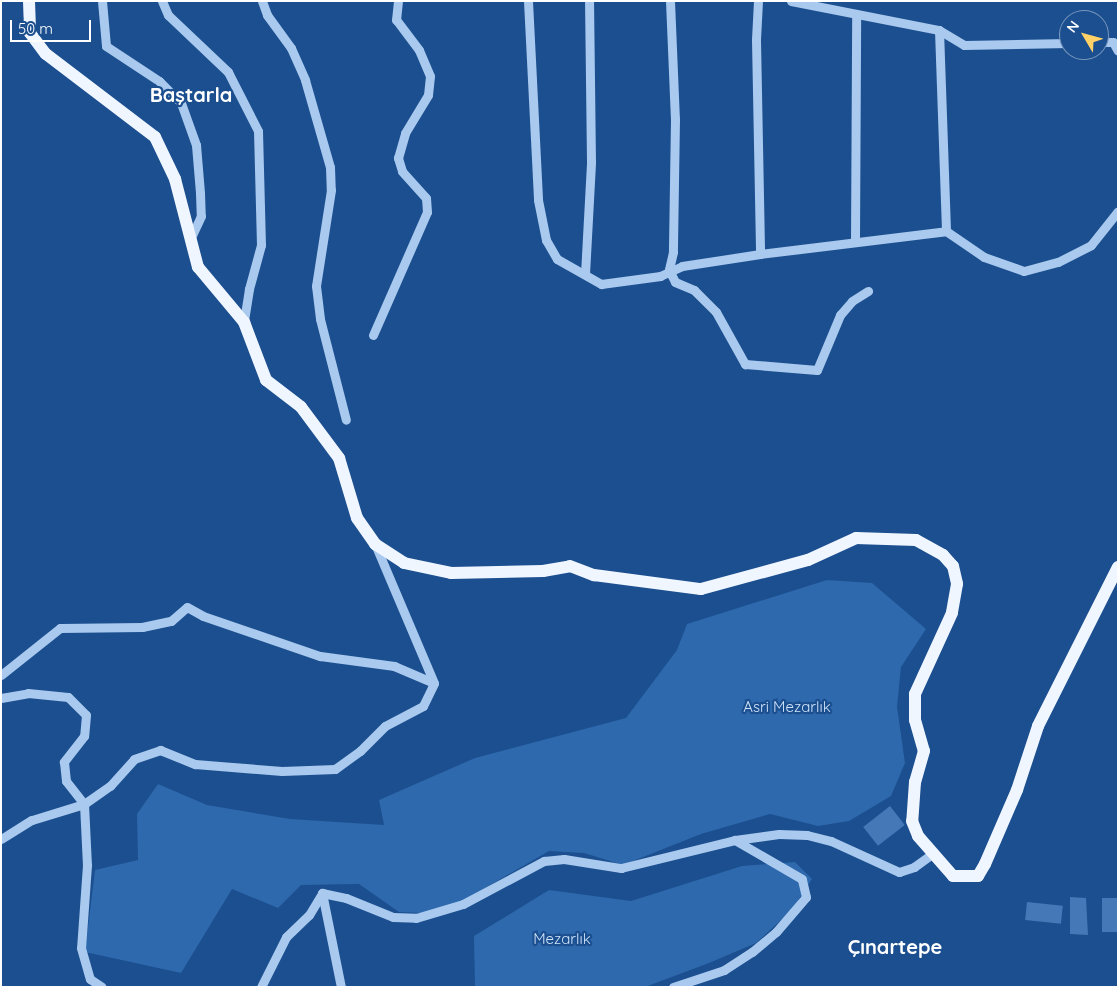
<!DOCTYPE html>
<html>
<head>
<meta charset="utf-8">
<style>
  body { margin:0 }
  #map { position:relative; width:1119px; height:988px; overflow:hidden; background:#1b4f8f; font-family:Quicksand,sans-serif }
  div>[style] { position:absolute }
  .green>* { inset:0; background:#2e69ad }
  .building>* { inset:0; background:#4478b7; transform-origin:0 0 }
  .minor>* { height:9px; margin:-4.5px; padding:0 4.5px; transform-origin:4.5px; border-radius:4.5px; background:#a9c9ee }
  .major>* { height:12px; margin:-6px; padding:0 6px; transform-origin:6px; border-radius:6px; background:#f0f6ff }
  span { translate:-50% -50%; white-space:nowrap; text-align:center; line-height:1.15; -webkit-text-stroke:4.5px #1b4f8f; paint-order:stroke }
  .park-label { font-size:15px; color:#cfe3fa }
  .district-label { font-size:20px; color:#fff; font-weight:700 }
  .frame { position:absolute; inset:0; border:2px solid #fff; pointer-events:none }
  .north { position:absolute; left:1059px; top:10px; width:50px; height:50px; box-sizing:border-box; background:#1b4f8f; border:1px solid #7695bc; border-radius:50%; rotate:307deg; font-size:14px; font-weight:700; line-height:20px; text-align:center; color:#fff }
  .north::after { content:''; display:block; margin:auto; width:18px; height:22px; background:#ffd166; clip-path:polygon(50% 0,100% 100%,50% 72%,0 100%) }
  .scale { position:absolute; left:10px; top:20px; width:81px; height:22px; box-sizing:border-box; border:2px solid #fff; border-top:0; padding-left:6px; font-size:15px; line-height:18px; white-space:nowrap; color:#fff; -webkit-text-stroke:4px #1b4f8f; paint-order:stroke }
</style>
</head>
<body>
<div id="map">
  <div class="green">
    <div style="clip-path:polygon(827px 580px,872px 583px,926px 629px,901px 667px,897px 707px,905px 763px,891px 796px,849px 821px,818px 826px,770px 814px,701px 834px,623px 865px,584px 853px,549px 851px,461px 902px,421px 913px,399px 912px,359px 884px,301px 885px,278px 908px,232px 889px,181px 973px,85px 952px,95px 870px,138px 860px,137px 814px,158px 784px,207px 805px,290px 819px,384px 825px,379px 800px,475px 758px,626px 718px,677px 650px,687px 624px)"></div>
    <div style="clip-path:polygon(795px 862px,812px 879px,792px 910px,756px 943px,709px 963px,645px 987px,475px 987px,474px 936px,549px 890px,631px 901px,742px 866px)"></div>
  </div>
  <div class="building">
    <div style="left:890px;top:806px;width:24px;height:34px;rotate:52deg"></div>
    <div style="clip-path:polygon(1070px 897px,1086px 898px,1088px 935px,1070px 934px)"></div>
    <div style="left:1102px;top:898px;width:16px;height:34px"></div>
    <div style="left:1027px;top:902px;width:36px;height:18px;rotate:6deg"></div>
  </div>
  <div class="minor">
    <div style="left:102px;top:1px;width:45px;rotate:84.9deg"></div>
    <div style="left:106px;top:46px;width:64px;rotate:33.4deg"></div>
    <div style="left:159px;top:81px;width:31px;rotate:45deg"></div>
    <div style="left:181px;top:103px;width:45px;rotate:70.3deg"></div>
    <div style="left:196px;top:145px;width:48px;rotate:85.2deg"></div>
    <div style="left:200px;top:193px;width:23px;rotate:88deg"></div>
    <div style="left:201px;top:216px;width:23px;rotate:115deg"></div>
    <div style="left:162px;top:1px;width:15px;rotate:67deg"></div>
    <div style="left:168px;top:15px;width:83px;rotate:43.5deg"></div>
    <div style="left:228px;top:72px;width:66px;rotate:63deg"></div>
    <div style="left:258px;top:131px;width:114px;rotate:88.5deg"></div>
    <div style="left:261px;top:245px;width:46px;rotate:105.3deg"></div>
    <div style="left:249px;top:289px;width:33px;rotate:99deg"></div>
    <div style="left:262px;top:1px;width:15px;rotate:70deg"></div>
    <div style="left:267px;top:15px;width:41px;rotate:54deg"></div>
    <div style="left:291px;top:48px;width:35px;rotate:66deg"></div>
    <div style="left:305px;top:80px;width:91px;rotate:74deg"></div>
    <div style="left:330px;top:167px;width:23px;rotate:88deg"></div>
    <div style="left:331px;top:190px;width:97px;rotate:98.9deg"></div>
    <div style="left:316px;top:286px;width:33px;rotate:83deg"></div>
    <div style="left:320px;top:319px;width:104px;rotate:75.6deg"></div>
    <div style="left:528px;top:1px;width:199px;rotate:87.1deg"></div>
    <div style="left:538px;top:200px;width:41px;rotate:78.7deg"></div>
    <div style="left:546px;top:240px;width:22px;rotate:60deg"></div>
    <div style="left:557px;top:259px;width:51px;rotate:29.6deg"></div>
    <div style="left:601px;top:284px;width:60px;rotate:-7.7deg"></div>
    <div style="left:660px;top:276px;width:24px;rotate:-24deg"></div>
    <div style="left:682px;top:266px;width:79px;rotate:-8.7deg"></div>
    <div style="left:760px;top:254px;width:187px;rotate:-7deg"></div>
    <div style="left:946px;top:231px;width:46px;rotate:34.4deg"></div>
    <div style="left:984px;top:257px;width:42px;rotate:19.3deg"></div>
    <div style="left:1024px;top:271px;width:35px;rotate:-15deg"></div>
    <div style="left:1058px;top:262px;width:37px;rotate:-27deg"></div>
    <div style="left:1091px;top:245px;width:43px;rotate:-51.5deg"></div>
    <div style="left:670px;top:1px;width:118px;rotate:87.6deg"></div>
    <div style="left:675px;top:119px;width:133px;rotate:90.9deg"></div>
    <div style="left:673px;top:252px;width:18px;rotate:103deg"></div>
    <div style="left:669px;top:270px;width:13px;rotate:63deg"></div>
    <div style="left:675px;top:282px;width:21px;rotate:23deg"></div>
    <div style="left:694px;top:290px;width:31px;rotate:45deg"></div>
    <div style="left:716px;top:312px;width:60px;rotate:60.9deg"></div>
    <div style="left:745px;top:364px;width:72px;rotate:4.8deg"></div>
    <div style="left:817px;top:370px;width:60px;rotate:-67.3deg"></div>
    <div style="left:840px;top:315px;width:18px;rotate:-49deg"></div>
    <div style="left:852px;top:301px;width:19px;rotate:-32deg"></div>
    <div style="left:758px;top:1px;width:39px;rotate:93deg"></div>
    <div style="left:756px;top:40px;width:214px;rotate:88.9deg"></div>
    <div style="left:791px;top:1px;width:151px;rotate:11.1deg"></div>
    <div style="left:939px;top:30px;width:201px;rotate:88deg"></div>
    <div style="left:939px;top:30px;width:29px;rotate:31deg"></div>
    <div style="left:964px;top:45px;width:105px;rotate:-1.1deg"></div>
    <div style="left:1099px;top:42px;width:14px"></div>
    <div style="left:1113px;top:42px;width:10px;rotate:61deg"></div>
    <div style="left:855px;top:241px;width:227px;rotate:-89.7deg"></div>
    <div style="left:585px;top:274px;width:112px;rotate:-86.9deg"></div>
    <div style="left:591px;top:162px;width:161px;rotate:-90.7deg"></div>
    <div style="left:373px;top:335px;width:134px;rotate:-66.3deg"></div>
    <div style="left:427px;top:212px;width:14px;rotate:-94deg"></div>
    <div style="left:426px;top:198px;width:36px;rotate:-132deg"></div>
    <div style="left:402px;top:171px;width:14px;rotate:-107deg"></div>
    <div style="left:398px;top:158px;width:26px;rotate:-74deg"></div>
    <div style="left:405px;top:133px;width:44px;rotate:-58.8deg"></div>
    <div style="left:428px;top:95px;width:19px;rotate:-84deg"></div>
    <div style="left:430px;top:76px;width:28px;rotate:-113deg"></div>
    <div style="left:419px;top:50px;width:38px;rotate:-127deg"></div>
    <div style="left:396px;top:20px;width:19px;rotate:-84deg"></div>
    <div style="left:1px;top:675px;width:75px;rotate:-38.5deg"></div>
    <div style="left:60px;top:628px;width:82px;rotate:-0.7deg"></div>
    <div style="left:142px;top:627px;width:30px;rotate:-12deg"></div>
    <div style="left:171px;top:621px;width:21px;rotate:-41deg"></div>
    <div style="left:187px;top:607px;width:18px;rotate:29deg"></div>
    <div style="left:203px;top:616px;width:124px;rotate:18.9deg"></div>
    <div style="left:320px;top:656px;width:75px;rotate:7.7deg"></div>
    <div style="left:394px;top:666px;width:43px;rotate:23deg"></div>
    <div style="left:1px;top:698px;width:27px;rotate:-10deg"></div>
    <div style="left:28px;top:693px;width:40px;rotate:5.7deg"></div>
    <div style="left:68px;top:697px;width:25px;rotate:45deg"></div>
    <div style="left:86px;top:715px;width:21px;rotate:95deg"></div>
    <div style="left:84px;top:736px;width:33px;rotate:128deg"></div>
    <div style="left:64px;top:762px;width:19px;rotate:84deg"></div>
    <div style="left:66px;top:781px;width:29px;rotate:52deg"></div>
    <div style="left:84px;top:804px;width:61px;rotate:87.2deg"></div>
    <div style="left:87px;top:865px;width:83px;rotate:94.1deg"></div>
    <div style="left:81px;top:948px;width:32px;rotate:74deg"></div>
    <div style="left:90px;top:979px;width:14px;rotate:34deg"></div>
    <div style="left:1px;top:839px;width:36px;rotate:-32deg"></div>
    <div style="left:32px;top:820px;width:54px;rotate:-17.1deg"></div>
    <div style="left:84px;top:804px;width:32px;rotate:-35deg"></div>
    <div style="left:110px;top:786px;width:36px;rotate:-48deg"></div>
    <div style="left:134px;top:759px;width:28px;rotate:-19deg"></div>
    <div style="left:160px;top:750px;width:38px;rotate:22deg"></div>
    <div style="left:195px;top:764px;width:87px;rotate:4.6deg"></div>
    <div style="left:282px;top:771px;width:53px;rotate:-2.2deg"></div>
    <div style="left:335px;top:769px;width:31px;rotate:-36deg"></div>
    <div style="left:360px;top:751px;width:35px;rotate:-45deg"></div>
    <div style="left:385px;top:726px;width:43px;rotate:-27.8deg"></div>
    <div style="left:423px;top:706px;width:25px;rotate:-64deg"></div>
    <div style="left:434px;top:683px;width:151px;rotate:-113deg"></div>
    <div style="left:322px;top:893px;width:96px;rotate:78.6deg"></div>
    <div style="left:261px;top:987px;width:56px;rotate:-63.4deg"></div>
    <div style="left:286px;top:937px;width:32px;rotate:-44deg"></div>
    <div style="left:309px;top:915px;width:26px;rotate:-59deg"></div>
    <div style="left:322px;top:893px;width:25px;rotate:12deg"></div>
    <div style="left:346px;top:898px;width:51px;rotate:22deg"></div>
    <div style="left:393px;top:917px;width:23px;rotate:2deg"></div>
    <div style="left:416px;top:918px;width:49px;rotate:-16.6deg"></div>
    <div style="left:463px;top:904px;width:92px;rotate:-28deg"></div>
    <div style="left:544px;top:861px;width:20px;rotate:-6deg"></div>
    <div style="left:564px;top:859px;width:58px;rotate:9deg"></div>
    <div style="left:621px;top:868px;width:117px;rotate:-13.8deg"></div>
    <div style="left:735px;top:840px;width:44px;rotate:-7.8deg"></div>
    <div style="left:779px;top:834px;width:28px;rotate:2deg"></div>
    <div style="left:807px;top:835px;width:25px;rotate:14deg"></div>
    <div style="left:831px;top:841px;width:75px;rotate:24.5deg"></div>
    <div style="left:899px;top:872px;width:16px;rotate:-18deg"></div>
    <div style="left:914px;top:867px;width:22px;rotate:-36deg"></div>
    <div style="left:673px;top:987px;width:54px;rotate:-18.4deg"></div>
    <div style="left:724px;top:970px;width:33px;rotate:-33deg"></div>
    <div style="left:752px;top:952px;width:31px;rotate:-40deg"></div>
    <div style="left:776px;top:932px;width:46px;rotate:-49.4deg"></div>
    <div style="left:806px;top:897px;width:18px;rotate:-103deg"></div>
    <div style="left:802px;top:879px;width:78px;rotate:-149.8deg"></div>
  </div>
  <div class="major">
    <div style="left:29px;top:1px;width:32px;rotate:88deg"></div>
    <div style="left:30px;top:33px;width:26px;rotate:53deg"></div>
    <div style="left:46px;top:54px;width:137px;rotate:37.3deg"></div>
    <div style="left:155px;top:137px;width:47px;rotate:64.5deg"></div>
    <div style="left:175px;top:179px;width:91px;rotate:75.4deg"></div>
    <div style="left:198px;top:267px;width:72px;rotate:50.1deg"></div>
    <div style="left:244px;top:322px;width:62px;rotate:69.2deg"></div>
    <div style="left:266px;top:380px;width:44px;rotate:37.6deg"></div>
    <div style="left:301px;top:407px;width:64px;rotate:53.3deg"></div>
    <div style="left:339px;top:458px;width:63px;rotate:73.3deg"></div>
    <div style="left:357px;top:518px;width:32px;rotate:55deg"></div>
    <div style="left:375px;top:544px;width:35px;rotate:33deg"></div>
    <div style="left:404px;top:563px;width:48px;rotate:12deg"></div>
    <div style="left:451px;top:573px;width:92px;rotate:-1.2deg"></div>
    <div style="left:543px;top:571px;width:27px;rotate:-10deg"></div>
    <div style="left:570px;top:566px;width:26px;rotate:21deg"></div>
    <div style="left:594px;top:575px;width:108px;rotate:7.5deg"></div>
    <div style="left:701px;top:589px;width:111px;rotate:-15.2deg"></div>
    <div style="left:808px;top:560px;width:53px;rotate:-24.6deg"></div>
    <div style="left:856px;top:538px;width:60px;rotate:1.9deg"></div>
    <div style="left:916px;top:540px;width:31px;rotate:29deg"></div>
    <div style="left:943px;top:555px;width:15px;rotate:48deg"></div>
    <div style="left:953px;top:566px;width:18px;rotate:77deg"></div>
    <div style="left:957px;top:584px;width:29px;rotate:100deg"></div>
    <div style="left:952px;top:613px;width:89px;rotate:114.6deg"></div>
    <div style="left:915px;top:694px;width:26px;rotate:90deg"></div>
    <div style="left:915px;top:720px;width:32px;rotate:74deg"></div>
    <div style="left:924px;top:751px;width:32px;rotate:106deg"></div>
    <div style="left:915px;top:782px;width:39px;rotate:94deg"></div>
    <div style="left:912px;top:821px;width:16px;rotate:68deg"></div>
    <div style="left:918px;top:836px;width:53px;rotate:48.8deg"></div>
    <div style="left:953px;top:876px;width:25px"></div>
    <div style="left:978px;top:876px;width:14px;rotate:-60deg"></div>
    <div style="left:985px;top:864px;width:81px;rotate:-66.6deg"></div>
    <div style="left:1017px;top:790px;width:67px;rotate:-71.8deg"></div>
    <div style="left:1038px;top:726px;width:178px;rotate:-63.3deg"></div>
  </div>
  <div class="park-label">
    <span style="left:787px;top:707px">Asri Mezarlık</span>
    <span style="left:562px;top:939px">Mezarlık</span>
  </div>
  <div class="district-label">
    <span style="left:191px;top:94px">Baştarla</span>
    <span style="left:895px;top:946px">Çınartepe</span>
  </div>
  <div class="frame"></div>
  <div class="north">N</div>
  <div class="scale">50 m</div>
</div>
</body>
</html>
